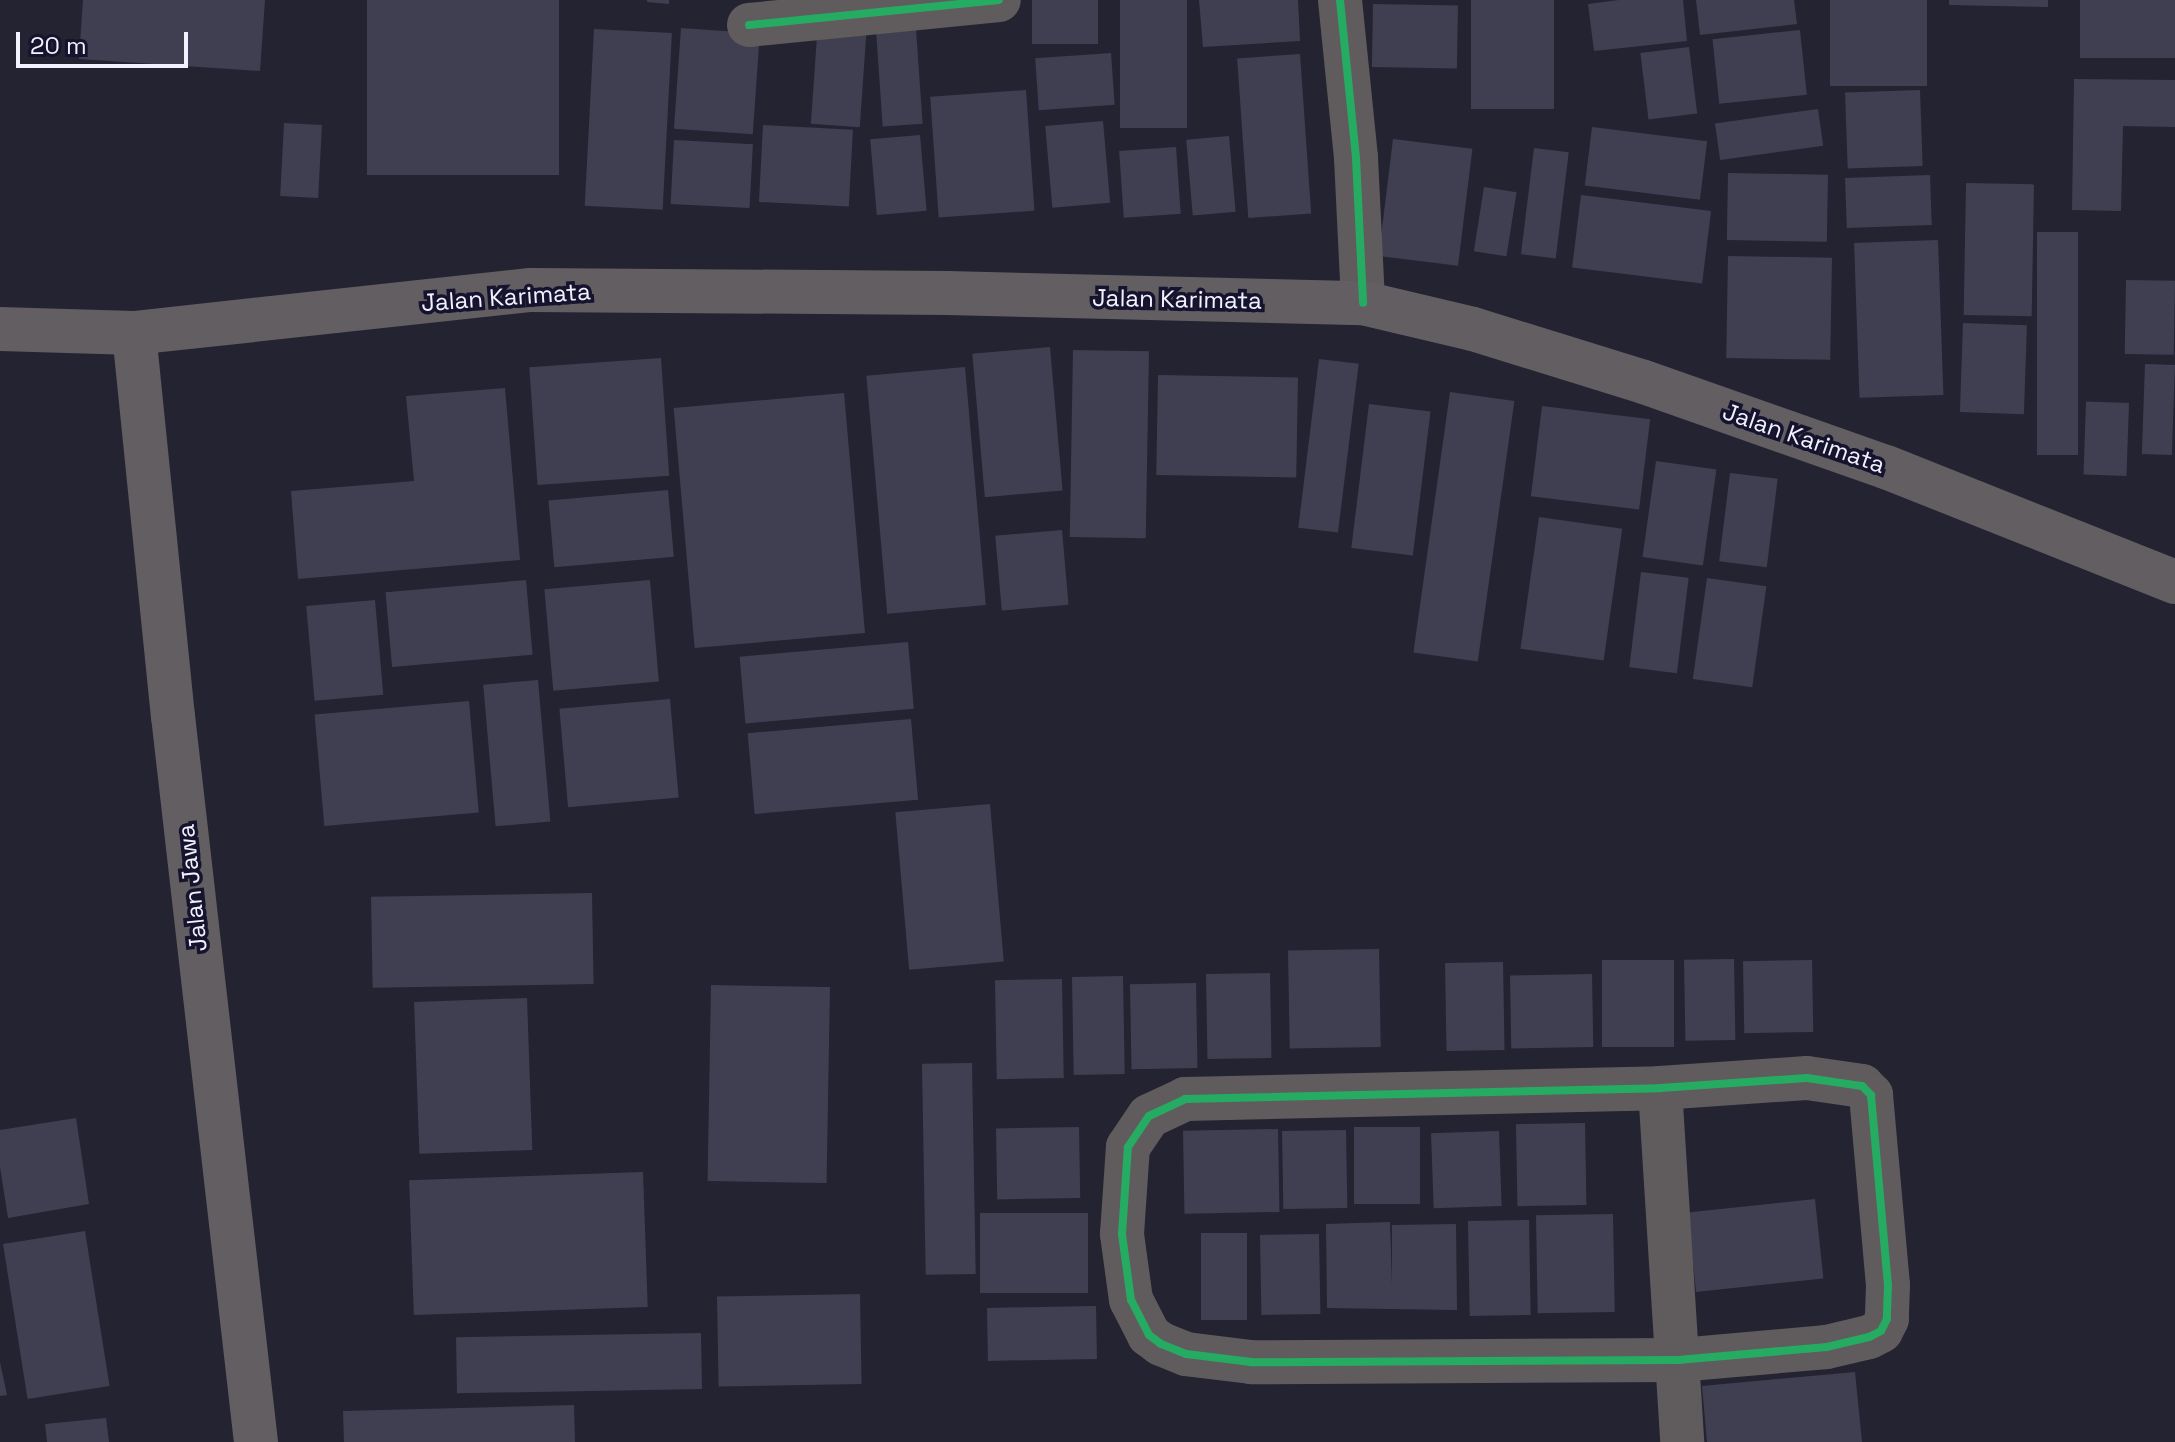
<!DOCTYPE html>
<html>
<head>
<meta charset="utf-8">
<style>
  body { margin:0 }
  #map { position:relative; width:2175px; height:1442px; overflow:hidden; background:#242331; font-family:"Space Grotesk",sans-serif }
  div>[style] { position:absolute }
  .building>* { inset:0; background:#403f51; transform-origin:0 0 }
  .minor>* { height:44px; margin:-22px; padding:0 22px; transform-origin:22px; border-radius:22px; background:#605b5c }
  .secondary>* { height:44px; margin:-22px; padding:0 22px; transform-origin:22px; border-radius:22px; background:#635e61 }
  .cycleway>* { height:8px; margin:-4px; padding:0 4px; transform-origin:4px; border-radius:4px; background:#26ab63 }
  span { translate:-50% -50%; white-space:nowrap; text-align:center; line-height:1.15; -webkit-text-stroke:7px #15132d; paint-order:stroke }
  .street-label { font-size:24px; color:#f1f2fd }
  .scale { position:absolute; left:16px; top:32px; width:172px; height:36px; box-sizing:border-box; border:4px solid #f1f2fd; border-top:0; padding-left:10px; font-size:24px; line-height:28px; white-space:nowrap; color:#f1f2fd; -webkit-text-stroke:6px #15132d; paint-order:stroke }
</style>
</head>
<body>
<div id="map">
  <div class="building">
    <div style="clip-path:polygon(83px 0,265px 0,260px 71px,79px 59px)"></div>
    <div style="left:367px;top:0;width:192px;height:175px"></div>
    <div style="clip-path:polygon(647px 0,669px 0,669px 4px,647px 2px)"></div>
    <div style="left:1032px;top:0;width:66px;height:44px"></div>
    <div style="left:1120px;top:0;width:67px;height:128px"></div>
    <div style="clip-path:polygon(1199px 0,1298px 0,1300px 41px,1203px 47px)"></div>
    <div style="left:1471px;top:0;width:83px;height:109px"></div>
    <div style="clip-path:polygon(1619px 0,1683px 0,1687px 41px,1594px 51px,1588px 4px)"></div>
    <div style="clip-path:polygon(1696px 0,1794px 0,1797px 24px,1700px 35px)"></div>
    <div style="left:1830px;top:0;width:97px;height:86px"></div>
    <div style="clip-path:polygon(1949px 0,2048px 0,2048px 7px,1949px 5px)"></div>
    <div style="left:2080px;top:0;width:95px;height:58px"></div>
    <div style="left:1373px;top:4px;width:85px;height:63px;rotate:1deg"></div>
    <div style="left:818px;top:22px;width:49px;height:102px;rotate:4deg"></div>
    <div style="left:681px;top:28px;width:79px;height:101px;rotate:4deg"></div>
    <div style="left:594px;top:29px;width:78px;height:177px;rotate:3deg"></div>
    <div style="left:916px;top:29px;width:95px;height:40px;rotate:86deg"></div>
    <div style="left:1800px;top:30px;width:65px;height:88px;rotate:84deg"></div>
    <div style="left:1689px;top:47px;width:67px;height:49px;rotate:83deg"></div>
    <div style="left:1111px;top:53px;width:52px;height:76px;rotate:86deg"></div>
    <div style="left:1300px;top:54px;width:160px;height:63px;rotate:86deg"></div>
    <div style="clip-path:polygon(2074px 79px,2175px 80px,2175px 127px,2123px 126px,2121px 211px,2072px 210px)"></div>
    <div style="left:1026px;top:90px;width:121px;height:96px;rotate:86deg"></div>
    <div style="left:1920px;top:90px;width:76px;height:75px;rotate:88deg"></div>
    <div style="left:1818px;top:109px;width:37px;height:104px;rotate:82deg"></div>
    <div style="left:1103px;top:121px;width:82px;height:58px;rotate:85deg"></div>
    <div style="left:284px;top:123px;width:38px;height:73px;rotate:3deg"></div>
    <div style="left:763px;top:125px;width:90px;height:77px;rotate:3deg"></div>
    <div style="left:1592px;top:127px;width:116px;height:59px;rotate:7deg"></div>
    <div style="left:920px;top:135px;width:76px;height:50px;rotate:85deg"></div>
    <div style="left:1229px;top:136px;width:76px;height:43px;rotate:85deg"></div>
    <div style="left:1393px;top:139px;width:80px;height:118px;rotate:7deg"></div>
    <div style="left:674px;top:140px;width:79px;height:64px;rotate:3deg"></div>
    <div style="left:1176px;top:147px;width:67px;height:57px;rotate:86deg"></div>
    <div style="left:1534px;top:148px;width:35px;height:107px;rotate:7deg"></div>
    <div style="left:1728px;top:173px;width:100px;height:67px;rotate:1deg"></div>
    <div style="left:1930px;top:175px;width:50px;height:85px;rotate:88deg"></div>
    <div style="left:1966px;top:183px;width:68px;height:132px;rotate:1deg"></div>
    <div style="left:1484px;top:187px;width:33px;height:65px;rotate:9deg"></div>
    <div style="left:1581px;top:195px;width:131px;height:73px;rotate:7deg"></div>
    <div style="left:2037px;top:232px;width:41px;height:223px"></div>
    <div style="left:1938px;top:240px;width:155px;height:84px;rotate:88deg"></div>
    <div style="left:1728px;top:256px;width:104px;height:102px;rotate:1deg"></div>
    <div style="left:2126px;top:280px;width:49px;height:74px;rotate:1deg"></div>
    <div style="left:1963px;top:323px;width:64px;height:89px;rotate:2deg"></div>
    <div style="left:1050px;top:347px;width:144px;height:78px;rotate:85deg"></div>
    <div style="left:1073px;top:350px;width:76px;height:187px;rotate:1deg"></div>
    <div style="left:661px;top:358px;width:118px;height:132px;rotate:86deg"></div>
    <div style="left:1319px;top:359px;width:40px;height:170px;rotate:7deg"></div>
    <div style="left:2145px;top:364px;width:30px;height:90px;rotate:2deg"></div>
    <div style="left:965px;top:367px;width:239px;height:99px;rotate:85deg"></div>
    <div style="left:1158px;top:375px;width:140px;height:100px;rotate:1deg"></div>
    <div style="clip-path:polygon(505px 388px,520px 560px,298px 579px,291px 491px,414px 481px,406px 396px)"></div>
    <div style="left:1450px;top:392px;width:65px;height:263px;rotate:8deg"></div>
    <div style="left:844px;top:393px;width:241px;height:171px;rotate:85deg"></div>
    <div style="left:2129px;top:403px;width:73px;height:43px;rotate:92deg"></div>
    <div style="left:1369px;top:404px;width:62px;height:145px;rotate:7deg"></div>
    <div style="left:1542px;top:406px;width:109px;height:91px;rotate:7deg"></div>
    <div style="left:1656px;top:461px;width:61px;height:97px;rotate:8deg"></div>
    <div style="left:1730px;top:473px;width:48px;height:89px;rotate:7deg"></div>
    <div style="left:668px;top:490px;width:67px;height:120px;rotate:85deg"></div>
    <div style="left:1539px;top:517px;width:84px;height:133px;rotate:8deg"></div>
    <div style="left:1062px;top:530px;width:75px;height:67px;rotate:85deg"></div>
    <div style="left:1641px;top:572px;width:48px;height:96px;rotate:7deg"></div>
    <div style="left:1707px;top:578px;width:60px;height:102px;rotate:8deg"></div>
    <div style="left:526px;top:580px;width:75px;height:141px;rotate:85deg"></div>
    <div style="left:650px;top:580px;width:102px;height:106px;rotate:85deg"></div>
    <div style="left:375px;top:600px;width:95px;height:69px;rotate:85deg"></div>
    <div style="left:908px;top:642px;width:67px;height:169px;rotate:85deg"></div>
    <div style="left:538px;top:680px;width:142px;height:55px;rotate:85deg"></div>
    <div style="left:670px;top:699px;width:99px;height:111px;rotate:85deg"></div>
    <div style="left:469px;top:701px;width:112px;height:155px;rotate:85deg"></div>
    <div style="left:911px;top:719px;width:81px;height:164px;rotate:85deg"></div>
    <div style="left:990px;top:804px;width:158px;height:95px;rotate:85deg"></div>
    <div style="left:592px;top:893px;width:91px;height:221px;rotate:89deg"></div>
    <div style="left:1379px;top:949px;width:98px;height:91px;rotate:89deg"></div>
    <div style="left:1734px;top:959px;width:81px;height:50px;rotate:89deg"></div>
    <div style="left:1602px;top:960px;width:72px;height:87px"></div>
    <div style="left:1812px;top:960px;width:72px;height:69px;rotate:89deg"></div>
    <div style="left:1503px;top:962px;width:88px;height:58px;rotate:89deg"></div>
    <div style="left:1270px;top:973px;width:85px;height:64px;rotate:89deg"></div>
    <div style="left:1592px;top:974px;width:73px;height:82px;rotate:89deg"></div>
    <div style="left:1123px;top:976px;width:98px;height:51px;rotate:89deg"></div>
    <div style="left:1062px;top:979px;width:99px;height:67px;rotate:89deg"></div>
    <div style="left:1196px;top:983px;width:85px;height:66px;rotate:89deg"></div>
    <div style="left:711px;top:985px;width:119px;height:196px;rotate:1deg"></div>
    <div style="left:527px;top:998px;width:152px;height:113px;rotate:88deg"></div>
    <div style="left:972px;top:1063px;width:211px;height:50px;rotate:89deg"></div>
    <div style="clip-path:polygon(76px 1118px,89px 1204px,8px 1218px,0 1167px,0 1130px)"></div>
    <div style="left:1585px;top:1123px;width:82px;height:69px;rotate:89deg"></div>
    <div style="left:1079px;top:1127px;width:71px;height:83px;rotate:89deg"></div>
    <div style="left:1354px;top:1127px;width:66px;height:77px"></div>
    <div style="left:1278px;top:1129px;width:83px;height:95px;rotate:89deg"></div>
    <div style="left:1346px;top:1130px;width:78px;height:64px;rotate:89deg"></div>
    <div style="left:1499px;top:1131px;width:75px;height:68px;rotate:88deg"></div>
    <div style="left:643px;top:1172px;width:135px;height:234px;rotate:88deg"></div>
    <div style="left:1815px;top:1199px;width:80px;height:128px;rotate:84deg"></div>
    <div style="left:980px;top:1213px;width:108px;height:80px"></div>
    <div style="left:1613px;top:1214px;width:98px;height:77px;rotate:89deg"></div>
    <div style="left:1529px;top:1220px;width:95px;height:61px;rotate:89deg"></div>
    <div style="clip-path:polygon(1390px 1222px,1392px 1286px,1392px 1225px,1456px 1224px,1457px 1310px,1327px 1308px,1326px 1224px)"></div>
    <div style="left:85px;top:1231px;width:157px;height:83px;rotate:81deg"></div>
    <div style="left:1201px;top:1233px;width:46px;height:87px"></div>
    <div style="left:1319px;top:1234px;width:80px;height:59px;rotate:89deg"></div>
    <div style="left:860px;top:1294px;width:90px;height:143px;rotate:89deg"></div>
    <div style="left:1096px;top:1306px;width:53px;height:109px;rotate:89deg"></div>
    <div style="left:701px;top:1333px;width:56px;height:245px;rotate:89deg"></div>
    <div style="clip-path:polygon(0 1362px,7px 1395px,0 1396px)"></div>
    <div style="clip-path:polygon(1855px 1372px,1862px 1442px,1707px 1442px,1702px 1386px)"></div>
    <div style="clip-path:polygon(574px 1405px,575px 1442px,344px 1442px,343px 1411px)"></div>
    <div style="clip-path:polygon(106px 1418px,109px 1442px,47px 1442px,45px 1424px)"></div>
  </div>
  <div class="minor">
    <div style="left:1340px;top:0;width:159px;rotate:84.2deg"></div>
    <div style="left:1356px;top:158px;width:145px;rotate:87.2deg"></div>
    <div style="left:749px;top:25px;width:251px;rotate:-5.7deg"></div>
    <div style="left:1807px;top:1078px;width:56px;rotate:8.3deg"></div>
    <div style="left:1862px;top:1086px;width:13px;rotate:45deg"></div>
    <div style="left:1871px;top:1095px;width:191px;rotate:84.9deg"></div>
    <div style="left:1888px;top:1285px;width:34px;rotate:92deg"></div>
    <div style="left:1887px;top:1319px;width:13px;rotate:117deg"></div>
    <div style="left:1881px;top:1331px;width:13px;rotate:153deg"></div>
    <div style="left:1869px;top:1337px;width:43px;rotate:166.6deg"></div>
    <div style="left:1827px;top:1347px;width:150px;rotate:175deg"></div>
    <div style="left:1678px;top:1360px;width:427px;rotate:179.7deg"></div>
    <div style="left:1251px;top:1362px;width:65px;rotate:-173deg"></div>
    <div style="left:1186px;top:1354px;width:27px;rotate:-158deg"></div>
    <div style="left:1161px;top:1344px;width:15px;rotate:-143deg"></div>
    <div style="left:1149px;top:1335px;width:39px;rotate:-117deg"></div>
    <div style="left:1131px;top:1300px;width:67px;rotate:-97.8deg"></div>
    <div style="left:1122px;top:1234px;width:87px;rotate:-86.1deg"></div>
    <div style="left:1128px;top:1147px;width:37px;rotate:-56deg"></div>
    <div style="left:1149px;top:1116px;width:40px;rotate:-25deg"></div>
    <div style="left:1185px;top:1099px;width:475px;rotate:-1.3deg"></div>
    <div style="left:1660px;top:1088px;width:147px;rotate:-3.9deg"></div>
    <div style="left:1660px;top:1088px;width:355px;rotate:86.4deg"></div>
  </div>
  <div class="secondary">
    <div style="left:0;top:329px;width:134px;rotate:1.7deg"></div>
    <div style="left:134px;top:333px;width:399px;rotate:-6.2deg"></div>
    <div style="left:531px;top:290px;width:416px;rotate:0.4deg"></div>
    <div style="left:947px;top:293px;width:416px;rotate:1.4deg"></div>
    <div style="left:1363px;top:303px;width:113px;rotate:13.3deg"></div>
    <div style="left:1473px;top:329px;width:179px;rotate:17.2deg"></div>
    <div style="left:1644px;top:382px;width:256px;rotate:19.4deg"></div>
    <div style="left:1886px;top:467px;width:311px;rotate:21.7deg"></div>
    <div style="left:134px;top:333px;width:385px;rotate:84.2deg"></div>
    <div style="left:173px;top:716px;width:731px;rotate:83.48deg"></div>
  </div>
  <div class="cycleway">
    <div style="left:1340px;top:0;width:159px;rotate:84.2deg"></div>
    <div style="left:1356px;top:158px;width:145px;rotate:87.2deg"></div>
    <div style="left:749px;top:25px;width:251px;rotate:-5.7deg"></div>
    <div style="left:1807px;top:1078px;width:56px;rotate:8.3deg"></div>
    <div style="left:1862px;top:1086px;width:13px;rotate:45deg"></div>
    <div style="left:1871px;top:1095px;width:191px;rotate:84.9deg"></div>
    <div style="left:1888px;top:1285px;width:34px;rotate:92deg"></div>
    <div style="left:1887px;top:1319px;width:13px;rotate:117deg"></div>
    <div style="left:1881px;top:1331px;width:13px;rotate:153deg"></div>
    <div style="left:1869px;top:1337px;width:43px;rotate:166.6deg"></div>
    <div style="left:1827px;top:1347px;width:150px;rotate:175deg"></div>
    <div style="left:1678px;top:1360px;width:427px;rotate:179.7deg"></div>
    <div style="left:1251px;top:1362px;width:65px;rotate:-173deg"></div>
    <div style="left:1186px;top:1354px;width:27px;rotate:-158deg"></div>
    <div style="left:1161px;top:1344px;width:15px;rotate:-143deg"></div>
    <div style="left:1149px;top:1335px;width:39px;rotate:-117deg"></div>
    <div style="left:1131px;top:1300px;width:67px;rotate:-97.8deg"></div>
    <div style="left:1122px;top:1234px;width:87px;rotate:-86.1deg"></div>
    <div style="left:1128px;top:1147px;width:37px;rotate:-56deg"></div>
    <div style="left:1149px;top:1116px;width:40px;rotate:-25deg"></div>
    <div style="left:1185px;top:1099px;width:475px;rotate:-1.3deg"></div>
    <div style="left:1660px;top:1088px;width:147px;rotate:-3.9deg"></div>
  </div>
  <div class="street-label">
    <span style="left:506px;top:297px;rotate:-4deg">Jalan Karimata</span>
    <span style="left:1177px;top:299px;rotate:1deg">Jalan Karimata</span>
    <span style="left:1804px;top:438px;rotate:19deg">Jalan Karimata</span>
    <span style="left:192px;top:888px;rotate:-96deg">Jalan Jawa</span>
  </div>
  <div class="scale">20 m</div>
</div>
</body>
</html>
